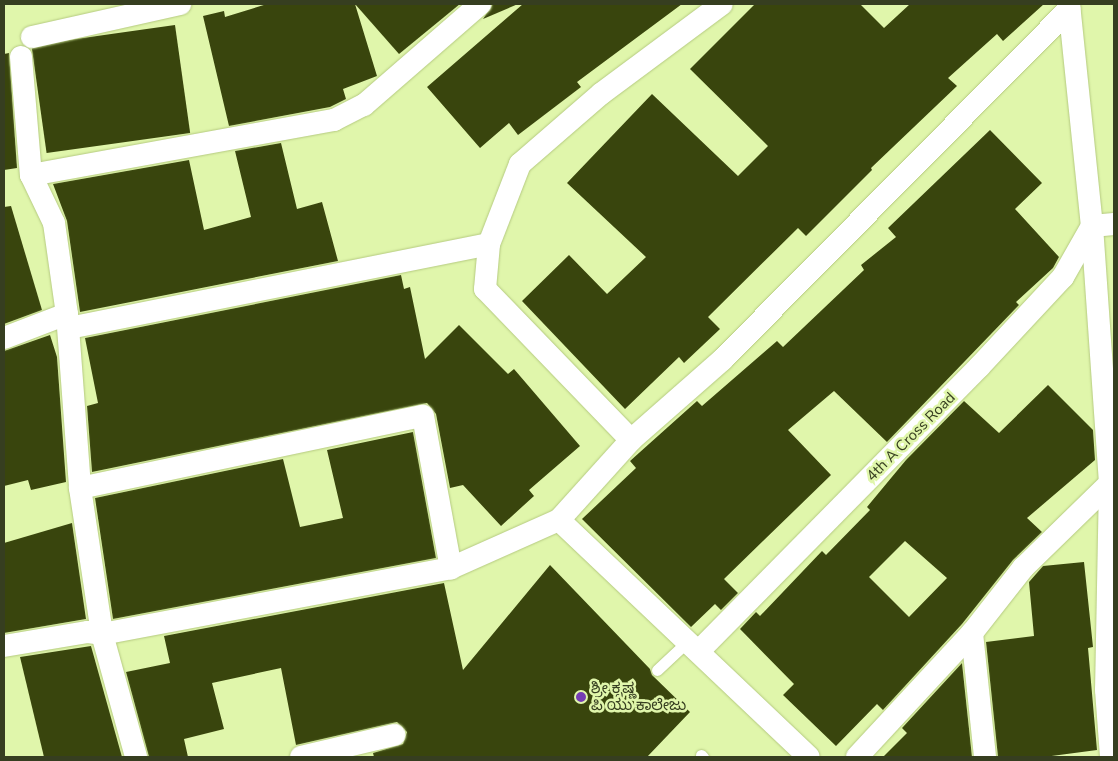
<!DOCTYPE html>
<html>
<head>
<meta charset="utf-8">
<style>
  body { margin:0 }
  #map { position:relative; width:1118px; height:761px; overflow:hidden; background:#e0f6ab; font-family:"Nunito Sans","Noto Sans Kannada",sans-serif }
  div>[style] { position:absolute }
  .building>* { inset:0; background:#39450d; transform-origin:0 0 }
  .roads { filter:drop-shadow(0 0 1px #b5ca81) drop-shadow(0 0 1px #b5ca81) }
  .service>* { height:11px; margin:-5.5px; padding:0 5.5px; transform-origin:5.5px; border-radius:5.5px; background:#fff }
  .minor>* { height:22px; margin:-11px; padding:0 11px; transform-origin:11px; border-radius:11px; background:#fff }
  .dots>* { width:14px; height:14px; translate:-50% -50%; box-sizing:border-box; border:2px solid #e0f6ab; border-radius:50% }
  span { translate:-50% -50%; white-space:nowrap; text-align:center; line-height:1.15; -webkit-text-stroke:5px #e0f6ab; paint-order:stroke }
  .street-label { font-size:15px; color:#363e20 }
  .poi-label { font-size:15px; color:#363e20 }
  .left { translate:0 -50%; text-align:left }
  .frame { position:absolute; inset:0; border:5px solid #363e20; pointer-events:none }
</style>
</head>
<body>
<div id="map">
  <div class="building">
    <div style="clip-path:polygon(267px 4px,355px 4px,377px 76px,343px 89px,346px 99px,330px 107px,229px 126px,203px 16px,224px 11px,225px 17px)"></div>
    <div style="clip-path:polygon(355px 4px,460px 4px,399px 54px)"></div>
    <div style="clip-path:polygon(493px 4px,518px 4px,483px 19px)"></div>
    <div style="clip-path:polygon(523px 4px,682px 4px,577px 82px,581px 87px,518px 135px,509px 123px,480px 148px,427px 87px)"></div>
    <div style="clip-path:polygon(755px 4px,860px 4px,884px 28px,910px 4px,1044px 4px,1003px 41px,997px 34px,948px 78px,957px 86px,871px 168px,872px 170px,806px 236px,798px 228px,708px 317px,720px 329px,684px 363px,679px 357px,625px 409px,522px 301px,569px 255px,607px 294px,646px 257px,567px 183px,652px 94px,738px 176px,768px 146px,690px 69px)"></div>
    <div style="left:175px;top:25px;width:109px;height:145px;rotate:82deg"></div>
    <div style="clip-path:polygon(9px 53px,17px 168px,4px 170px,4px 54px)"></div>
    <div style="clip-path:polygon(990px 130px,1042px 183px,1015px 209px,1059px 257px,1053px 268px,1016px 302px,1019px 305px,887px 442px,834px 391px,788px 430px,831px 475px,724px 579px,738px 593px,721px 610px,715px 604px,691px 627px,582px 519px,636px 468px,630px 461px,697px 401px,702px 406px,777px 341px,783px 347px,864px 270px,861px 265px,896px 237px,888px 228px)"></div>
    <div style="clip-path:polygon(281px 143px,297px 209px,322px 202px,338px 261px,80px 312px,67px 221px,53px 184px,189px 160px,204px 230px,251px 217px,235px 151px)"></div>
    <div style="clip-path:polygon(11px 206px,42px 310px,4px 324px,4px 207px)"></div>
    <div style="clip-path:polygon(401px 275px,404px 289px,410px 287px,425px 359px,459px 325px,508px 374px,514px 369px,580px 446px,529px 490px,534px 496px,501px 526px,463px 485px,450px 488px,436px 414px,427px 403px,92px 472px,87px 406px,98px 403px,85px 338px)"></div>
    <div style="clip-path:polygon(50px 335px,57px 357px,66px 482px,31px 490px,28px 480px,4px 486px,4px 351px)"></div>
    <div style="clip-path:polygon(evenodd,1048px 385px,1093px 430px,1095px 460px,1027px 518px,1042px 532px,1013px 560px,962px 624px,883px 710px,877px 704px,836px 746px,783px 695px,794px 684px,740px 629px,756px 612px,760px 616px,822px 551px,826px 555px,870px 510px,867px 507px,906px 460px,964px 401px,999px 433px,1048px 385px,905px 541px,947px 578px,909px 617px,869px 577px,905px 541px)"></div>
    <div style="clip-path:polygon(413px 432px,436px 558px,113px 619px,95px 498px,283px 459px,300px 527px,343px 518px,327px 450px)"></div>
    <div style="clip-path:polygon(72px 523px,86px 619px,4px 633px,4px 543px)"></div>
    <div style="clip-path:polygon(1084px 562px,1093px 647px,1088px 648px,1097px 750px,1044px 757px,998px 757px,986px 642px,1034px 636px,1029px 582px,1043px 566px)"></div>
    <div style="clip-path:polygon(550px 565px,650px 669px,652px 675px,690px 712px,647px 757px,374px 757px,373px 753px,403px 744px,407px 732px,397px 722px,296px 745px,281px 668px,212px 683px,224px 729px,184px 739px,188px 757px,149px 757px,126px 672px,170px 663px,164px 636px,444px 583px,463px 670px)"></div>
    <div style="clip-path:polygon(91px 646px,122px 757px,44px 757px,20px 657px)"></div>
    <div style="clip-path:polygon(962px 663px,972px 757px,883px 757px,907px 733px,902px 728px)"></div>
  </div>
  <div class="roads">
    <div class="service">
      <div style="left:657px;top:670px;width:42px;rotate:-43.1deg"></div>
      <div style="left:701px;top:755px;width:3px;rotate:45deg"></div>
    </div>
    <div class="minor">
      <div style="left:1069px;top:4px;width:223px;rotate:84.1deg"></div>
      <div style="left:1092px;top:226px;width:258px;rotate:86deg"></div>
      <div style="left:1110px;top:483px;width:207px;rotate:91.1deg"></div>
      <div style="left:1106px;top:690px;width:67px;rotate:85.7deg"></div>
      <div style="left:32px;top:37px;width:152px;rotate:-12.6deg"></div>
      <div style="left:21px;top:57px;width:118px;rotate:85.2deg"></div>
      <div style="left:31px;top:175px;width:53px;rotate:64.4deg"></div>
      <div style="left:54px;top:223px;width:92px;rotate:81.9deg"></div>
      <div style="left:67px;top:314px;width:174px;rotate:85.7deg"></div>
      <div style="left:80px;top:488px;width:148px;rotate:81.4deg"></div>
      <div style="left:102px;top:634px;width:128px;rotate:74.5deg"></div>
      <div style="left:31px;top:175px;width:308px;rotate:-10.3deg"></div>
      <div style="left:334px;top:120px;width:34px;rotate:-27deg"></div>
      <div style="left:364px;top:105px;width:154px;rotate:-41deg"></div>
      <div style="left:69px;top:328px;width:428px;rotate:-11.3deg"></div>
      <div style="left:4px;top:338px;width:67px;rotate:-20.9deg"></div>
      <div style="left:631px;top:440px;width:210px;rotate:-134deg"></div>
      <div style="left:485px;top:289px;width:45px;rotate:-84.9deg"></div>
      <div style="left:489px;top:244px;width:86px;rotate:-68.8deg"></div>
      <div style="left:520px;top:164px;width:108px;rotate:-40.9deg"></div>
      <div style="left:602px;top:93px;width:149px;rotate:-36.6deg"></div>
      <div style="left:80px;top:488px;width:350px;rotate:-11.9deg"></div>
      <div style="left:423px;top:416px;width:155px;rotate:79.6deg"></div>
      <div style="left:559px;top:520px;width:344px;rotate:43.5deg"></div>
      <div style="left:972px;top:633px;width:125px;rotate:84deg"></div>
      <div style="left:4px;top:646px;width:85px;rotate:-9.5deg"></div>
      <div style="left:88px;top:632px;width:14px;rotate:8deg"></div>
      <div style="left:102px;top:634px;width:355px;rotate:-10.7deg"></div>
      <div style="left:451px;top:568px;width:118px;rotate:-24deg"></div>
      <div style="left:559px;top:520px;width:108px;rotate:-48deg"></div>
      <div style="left:631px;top:440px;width:121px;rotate:-41.3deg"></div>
      <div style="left:722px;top:360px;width:494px;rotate:-45.3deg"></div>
      <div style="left:699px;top:651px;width:399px;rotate:-45.4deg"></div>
      <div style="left:979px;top:367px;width:123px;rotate:-47deg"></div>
      <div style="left:1063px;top:277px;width:59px;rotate:-60.4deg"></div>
      <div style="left:1092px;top:226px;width:22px;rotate:-5deg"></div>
      <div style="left:301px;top:757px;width:96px;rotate:-13.3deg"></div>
      <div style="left:857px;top:757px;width:169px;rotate:-47.2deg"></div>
      <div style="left:972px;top:633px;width:83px;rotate:-51.9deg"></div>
      <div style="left:1023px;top:568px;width:122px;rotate:-44.3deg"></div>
    </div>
  </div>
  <div class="dots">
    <div style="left:581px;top:697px;background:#753db3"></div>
  </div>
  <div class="street-label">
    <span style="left:911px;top:437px;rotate:-45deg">4th A Cross Road</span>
  </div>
  <div class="poi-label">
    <span class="left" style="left:591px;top:697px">ಶ್ರೀ ಕೃಷ್ಣ<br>ಪಿ ಯು ಕಾಲೇಜು</span>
  </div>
  <div class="frame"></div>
</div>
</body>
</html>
